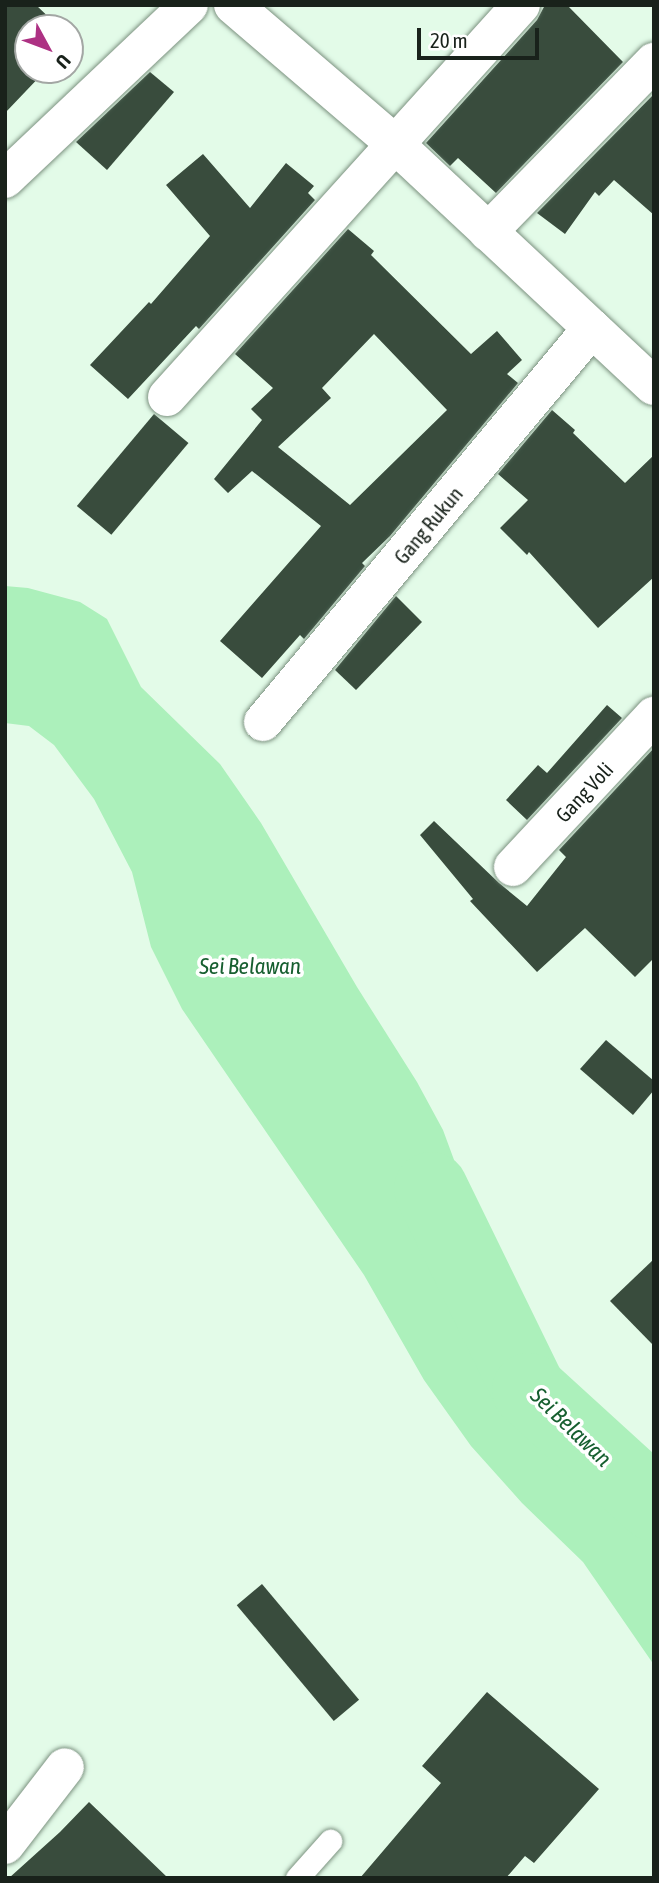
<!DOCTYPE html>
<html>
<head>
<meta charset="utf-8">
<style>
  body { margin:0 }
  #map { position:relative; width:659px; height:1883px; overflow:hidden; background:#e3fbe8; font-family:"Asap Condensed",sans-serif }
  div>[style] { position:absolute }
  .water>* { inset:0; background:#acf0bb }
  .river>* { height:74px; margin:-37px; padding:0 37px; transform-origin:37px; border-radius:37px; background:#acf0bb }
  .building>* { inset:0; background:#394c3d; transform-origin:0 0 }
  .roads { filter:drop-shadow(0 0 2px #7c9280) drop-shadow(0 0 2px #7c9280) }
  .service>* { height:23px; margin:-11.5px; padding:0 11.5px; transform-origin:11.5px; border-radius:11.5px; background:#fff }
  .minor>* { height:38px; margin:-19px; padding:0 19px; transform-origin:19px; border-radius:19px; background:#fff }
  .tertiary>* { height:38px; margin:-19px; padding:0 19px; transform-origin:19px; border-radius:19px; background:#fff }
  span { translate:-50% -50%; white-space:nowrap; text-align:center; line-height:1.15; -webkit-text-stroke:7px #fff; paint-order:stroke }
  .street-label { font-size:21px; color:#19221b }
  .water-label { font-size:23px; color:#175f30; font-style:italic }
  .frame { position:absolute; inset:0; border:7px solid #19221b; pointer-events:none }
  .north { position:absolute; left:14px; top:14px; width:70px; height:70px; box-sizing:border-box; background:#fff; border:2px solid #a3a7a4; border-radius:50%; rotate:131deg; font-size:19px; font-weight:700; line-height:28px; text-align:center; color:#19221b }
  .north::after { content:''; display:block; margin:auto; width:24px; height:32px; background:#ad3183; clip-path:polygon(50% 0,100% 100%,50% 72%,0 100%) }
  .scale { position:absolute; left:417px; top:28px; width:122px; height:32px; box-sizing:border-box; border:4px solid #19221b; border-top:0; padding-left:9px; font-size:21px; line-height:24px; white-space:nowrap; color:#19221b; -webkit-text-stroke:5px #fff; paint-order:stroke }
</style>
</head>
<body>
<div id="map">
  <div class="water">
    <div style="clip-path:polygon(5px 586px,28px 588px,80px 602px,107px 619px,141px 687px,220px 764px,261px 823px,357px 987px,417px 1082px,443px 1130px,464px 1187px,479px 1306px,505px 1358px,568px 1423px,654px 1497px,654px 1665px,583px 1562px,522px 1503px,471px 1446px,424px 1380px,364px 1275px,182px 1009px,151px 947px,132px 872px,94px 799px,54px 745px,29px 726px,5px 723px)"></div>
  </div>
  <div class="river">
    <div style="left:431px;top:1189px;width:224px;rotate:64deg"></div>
    <div style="left:529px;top:1390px;width:169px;rotate:42.4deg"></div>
  </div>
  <div class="building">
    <div style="clip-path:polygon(5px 5px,36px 5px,60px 28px,28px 28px,28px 70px,46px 70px,5px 113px)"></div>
    <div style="clip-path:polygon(545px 5px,567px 5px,623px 62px,496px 193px,458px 158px,450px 166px,426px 143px,537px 20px)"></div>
    <div style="clip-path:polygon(150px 72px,174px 92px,107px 170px,76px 142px)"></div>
    <div style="clip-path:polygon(654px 94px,654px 215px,614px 180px,599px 196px,595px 192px,565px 234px,537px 213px)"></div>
    <div style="clip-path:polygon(203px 154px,250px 208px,286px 163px,314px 186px,308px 193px,315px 200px,199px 329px,196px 326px,128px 399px,90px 365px,149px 302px,151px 304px,210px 236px,166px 185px)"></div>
    <div style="clip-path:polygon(evenodd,348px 229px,374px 251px,371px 255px,471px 354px,497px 331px,522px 360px,507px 374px,518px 383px,390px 536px,362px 563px,365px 566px,304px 639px,300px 635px,262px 678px,220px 641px,321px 526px,252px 471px,228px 493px,214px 479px,262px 420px,251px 409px,273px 388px,235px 354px,348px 229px,374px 334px,447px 410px,350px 505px,278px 447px,331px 398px,322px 388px,374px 334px)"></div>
    <div style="clip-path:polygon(552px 410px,575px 430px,573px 433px,625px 483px,654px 455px,654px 577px,598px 628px,529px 552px,527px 555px,500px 528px,528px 500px,498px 474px)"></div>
    <div style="left:154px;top:414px;width:45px;height:120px;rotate:40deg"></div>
    <div style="clip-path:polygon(396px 596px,422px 622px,356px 690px,335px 670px)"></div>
    <div style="clip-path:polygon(607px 705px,622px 718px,527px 820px,506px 800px,538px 765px,547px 773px)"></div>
    <div style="clip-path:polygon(654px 748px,654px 958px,635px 977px,585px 928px,537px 972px,470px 901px,473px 899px,420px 835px,434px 821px,499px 883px,527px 906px,566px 857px,559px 850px)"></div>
    <div style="clip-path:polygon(606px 1040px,654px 1081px,654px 1090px,633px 1115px,580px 1069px)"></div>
    <div style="clip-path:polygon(654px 1259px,654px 1346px,610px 1301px)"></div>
    <div style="left:262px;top:1584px;width:151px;height:33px;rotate:50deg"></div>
    <div style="clip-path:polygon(487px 1692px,599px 1789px,534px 1863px,525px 1856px,506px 1878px,360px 1878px,441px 1783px,422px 1766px)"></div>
    <div style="clip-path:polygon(89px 1802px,168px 1878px,9px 1878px,60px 1832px)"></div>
  </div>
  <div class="roads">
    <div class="service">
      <div style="left:297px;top:1878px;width:50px;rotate:-48.3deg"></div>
    </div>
    <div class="minor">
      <div style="left:488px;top:232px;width:238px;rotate:-45.7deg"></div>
      <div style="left:167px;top:397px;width:528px;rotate:-47.92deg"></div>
      <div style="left:263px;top:722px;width:513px;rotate:-50.14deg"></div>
      <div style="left:513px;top:867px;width:207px;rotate:-47deg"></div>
      <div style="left:5px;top:1845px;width:98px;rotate:-52.4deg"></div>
    </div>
    <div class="tertiary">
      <div style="left:233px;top:5px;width:213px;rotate:40.6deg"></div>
      <div style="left:395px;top:144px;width:354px;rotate:43.1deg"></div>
      <div style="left:5px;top:179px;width:253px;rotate:-43.4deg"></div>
    </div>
  </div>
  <div class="street-label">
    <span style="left:428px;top:525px;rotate:-50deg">Gang Rukun</span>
    <span style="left:584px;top:792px;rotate:-47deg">Gang Voli</span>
  </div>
  <div class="water-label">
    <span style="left:250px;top:966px">Sei Belawan</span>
    <span style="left:571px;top:1427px;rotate:44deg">Sei Belawan</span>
  </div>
  <div class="frame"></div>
  <div class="north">U</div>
  <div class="scale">20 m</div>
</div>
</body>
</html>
